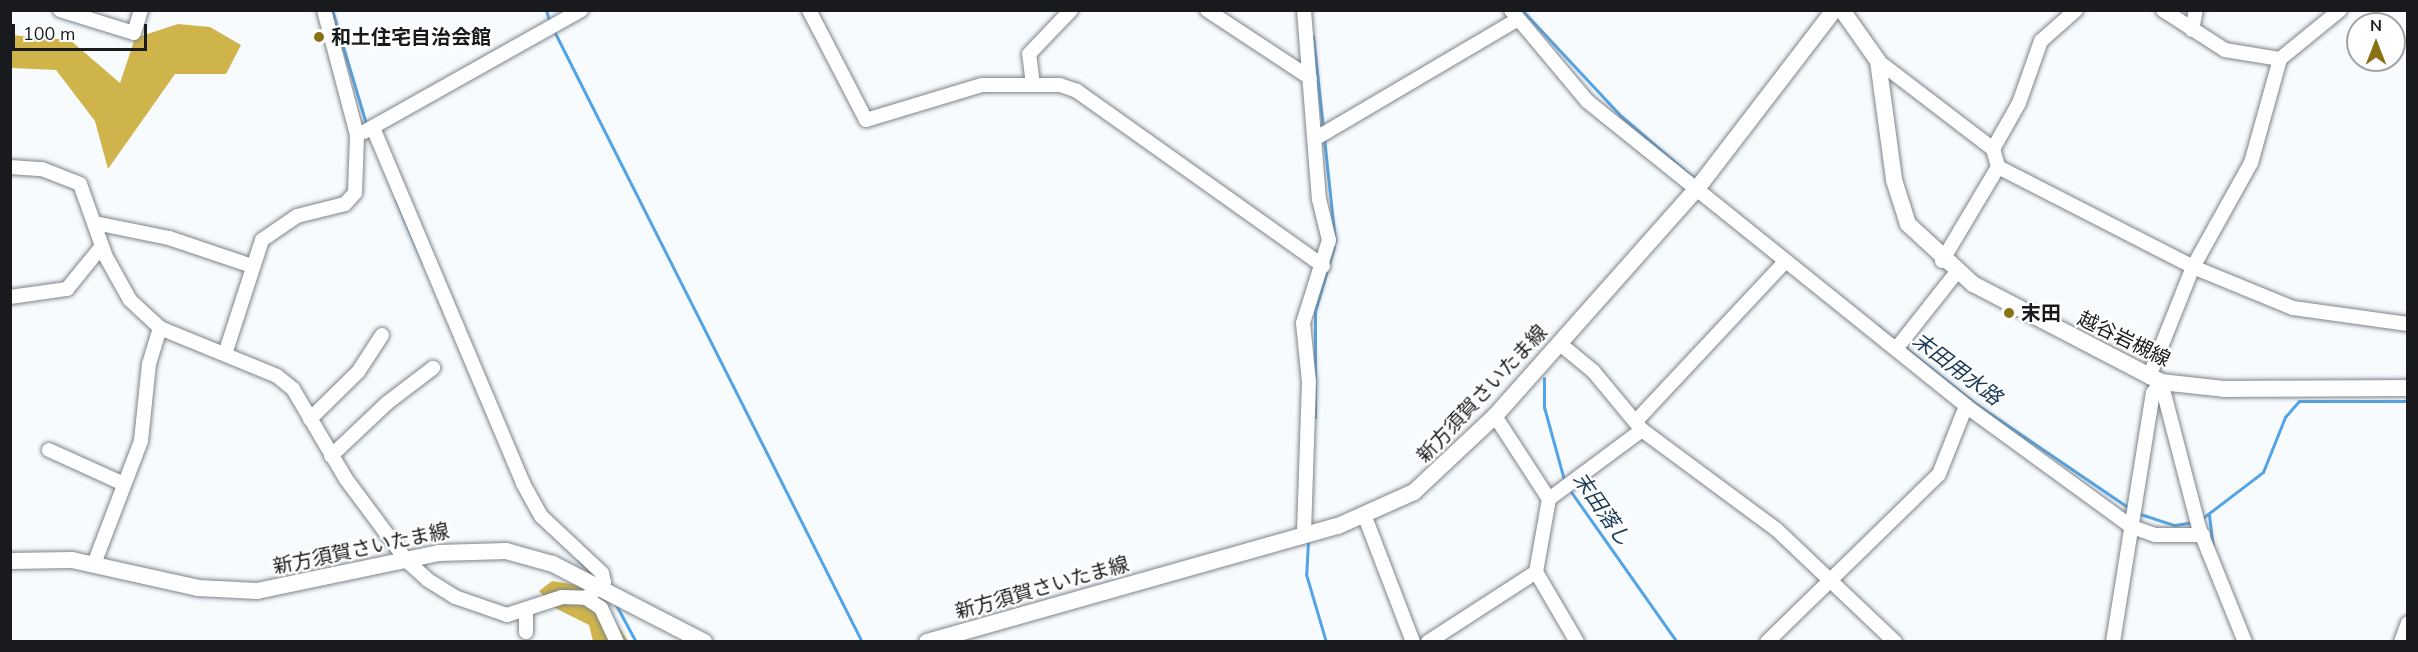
<!DOCTYPE html>
<html>
<head>
<meta charset="utf-8">
<style>
  body { margin:0 }
  #map { position:relative; width:2418px; height:652px; overflow:hidden; background:#f8fbfe; font-family:"Nunito Sans","Noto Sans JP",sans-serif }
  div>[style] { position:absolute }
  .forest>* { inset:0; background:#cfb44c }
  .stream>* { height:3px; margin:-1.5px; padding:0 1.5px; transform-origin:1.5px; border-radius:1.5px; background:#52a4e6 }
  .roads { filter:drop-shadow(0 0 2px #7d848a) drop-shadow(0 0 2px #7d848a) }
  .minor>* { height:14px; margin:-7px; padding:0 7px; transform-origin:7px; border-radius:7px; background:#fff }
  .major>* { height:16px; margin:-8px; padding:0 8px; transform-origin:8px; border-radius:8px; background:#fff }
  .dots>* { width:16px; height:16px; translate:-50% -50%; box-sizing:border-box; border:3px solid #fff; border-radius:50% }
  span { translate:-50% -50%; white-space:nowrap; text-align:center; line-height:1.15; -webkit-text-stroke:4.5px #fff; paint-order:stroke }
  .poi-label { font-size:20px; color:#181a1d; font-weight:700 }
  .left { translate:0 -50%; text-align:left }
  .street-label { font-size:20px; color:#181a1d }
  .water-label { font-size:21px; color:#193b57; font-style:italic }
  .frame { position:absolute; inset:0; border:12px solid #181a1d; pointer-events:none }
  .north { position:absolute; left:2346px; top:12px; width:60px; height:60px; box-sizing:border-box; background:#fff; border:2px solid #a3a3a5; border-radius:50%; rotate:0deg; font-size:16px; font-weight:700; line-height:24px; text-align:center; color:#181a1d }
  .north::after { content:''; display:block; margin:auto; width:21px; height:27px; background:#887213; clip-path:polygon(50% 0,100% 100%,50% 72%,0 100%) }
  .scale { position:absolute; left:12px; top:24px; width:135px; height:27px; box-sizing:border-box; border:3px solid #181a1d; border-top:0; padding-left:8px; font-size:18px; line-height:21px; white-space:nowrap; color:#181a1d; -webkit-text-stroke:4px #fff; paint-order:stroke }
</style>
</head>
<body>
<div id="map">
  <div class="forest">
    <div style="clip-path:polygon(178px 24px,210px 27px,241px 45px,226px 74px,175px 74px,108px 169px,95px 121px,56px 70px,11px 68px,11px 35px,70px 40px,120px 83px,135px 38px)"></div>
    <div style="clip-path:polygon(552px 581px,584px 586px,597px 595px,628px 641px,593px 641px,589px 625px,555px 608px,539px 591px)"></div>
  </div>
  <div class="stream">
    <div style="left:332px;top:10px;width:122px;rotate:73.3deg"></div>
    <div style="left:546px;top:10px;width:14px;rotate:73deg"></div>
    <div style="left:1522px;top:10px;width:145px;rotate:47deg"></div>
    <div style="left:1621px;top:116px;width:99px;rotate:40.5deg"></div>
    <div style="left:553px;top:29px;width:686px;rotate:63.25deg"></div>
    <div style="left:1313px;top:36px;width:93px;rotate:83.8deg"></div>
    <div style="left:1324px;top:138px;width:104px;rotate:83.9deg"></div>
    <div style="left:396px;top:200px;width:69px;rotate:66.8deg"></div>
    <div style="left:1877px;top:326px;width:26px;rotate:39deg"></div>
    <div style="left:1903px;top:346px;width:93px;rotate:38.5deg"></div>
    <div style="left:1976px;top:404px;width:185px;rotate:34.2deg"></div>
    <div style="left:1544px;top:378px;width:29px;rotate:90deg"></div>
    <div style="left:1544px;top:407px;width:79px;rotate:74.6deg"></div>
    <div style="left:1315px;top:417px;width:106px;rotate:-90deg"></div>
    <div style="left:1315px;top:311px;width:67px;rotate:-73.5deg"></div>
    <div style="left:1569px;top:489px;width:187px;rotate:54.8deg"></div>
    <div style="left:2137px;top:513px;width:40px;rotate:18deg"></div>
    <div style="left:2175px;top:525px;width:19px;rotate:-9deg"></div>
    <div style="left:2209px;top:515px;width:31px;rotate:83deg"></div>
    <div style="left:2200px;top:520px;width:79px;rotate:-37.3deg"></div>
    <div style="left:2263px;top:472px;width:59px;rotate:-68.2deg"></div>
    <div style="left:2285px;top:417px;width:21px;rotate:-49deg"></div>
    <div style="left:2299px;top:401px;width:109px"></div>
    <div style="left:1308px;top:541px;width:33px;rotate:93deg"></div>
    <div style="left:1306px;top:574px;width:71px;rotate:73.6deg"></div>
    <div style="left:578px;top:560px;width:26px;rotate:43deg"></div>
    <div style="left:615px;top:603px;width:44px;rotate:61.7deg"></div>
  </div>
  <div class="roads">
    <div class="minor">
      <div style="left:60px;top:10px;width:77px;rotate:17.3deg"></div>
      <div style="left:134px;top:33px;width:24px;rotate:-73deg"></div>
      <div style="left:809px;top:10px;width:124px;rotate:62.6deg"></div>
      <div style="left:866px;top:120px;width:121px;rotate:-16.8deg"></div>
      <div style="left:982px;top:85px;width:78px"></div>
      <div style="left:1060px;top:85px;width:18px;rotate:19deg"></div>
      <div style="left:1077px;top:91px;width:302px;rotate:35.4deg"></div>
      <div style="left:1207px;top:10px;width:123px;rotate:33.4deg"></div>
      <div style="left:1304px;top:10px;width:190px;rotate:85.5deg"></div>
      <div style="left:1319px;top:199px;width:42px;rotate:76.3deg"></div>
      <div style="left:1329px;top:240px;width:87px;rotate:107.4deg"></div>
      <div style="left:1303px;top:323px;width:59px;rotate:84.2deg"></div>
      <div style="left:1309px;top:382px;width:154px;rotate:91.9deg"></div>
      <div style="left:1511px;top:10px;width:119px;rotate:50.1deg"></div>
      <div style="left:1587px;top:101px;width:486px;rotate:38.8deg"></div>
      <div style="left:1966px;top:406px;width:205px;rotate:36.1deg"></div>
      <div style="left:2132px;top:527px;width:24px;rotate:19deg"></div>
      <div style="left:2155px;top:535px;width:48px"></div>
      <div style="left:2163px;top:10px;width:74px;rotate:32.8deg"></div>
      <div style="left:2225px;top:50px;width:56px;rotate:9.3deg"></div>
      <div style="left:2192px;top:30px;width:20px;rotate:-79deg"></div>
      <div style="left:1878px;top:61px;width:145px;rotate:37.4deg"></div>
      <div style="left:1993px;top:149px;width:19px;rotate:74deg"></div>
      <div style="left:1998px;top:167px;width:219px;rotate:27.1deg"></div>
      <div style="left:2193px;top:267px;width:108px;rotate:22.3deg"></div>
      <div style="left:2293px;top:308px;width:116px;rotate:7.9deg"></div>
      <div style="left:1033px;top:85px;width:31px;rotate:-97deg"></div>
      <div style="left:1029px;top:54px;width:61px;rotate:-46.3deg"></div>
      <div style="left:364px;top:132px;width:249px;rotate:-29.3deg"></div>
      <div style="left:1318px;top:137px;width:232px;rotate:-30.5deg"></div>
      <div style="left:1993px;top:149px;width:53px;rotate:-60.5deg"></div>
      <div style="left:2019px;top:103px;width:66px;rotate:-70.5deg"></div>
      <div style="left:2041px;top:41px;width:47px;rotate:-41.5deg"></div>
      <div style="left:10px;top:167px;width:32px;rotate:4deg"></div>
      <div style="left:42px;top:169px;width:41px;rotate:21.5deg"></div>
      <div style="left:80px;top:184px;width:77px;rotate:70.4deg"></div>
      <div style="left:106px;top:257px;width:49px;rotate:60.8deg"></div>
      <div style="left:130px;top:300px;width:41px;rotate:43deg"></div>
      <div style="left:160px;top:328px;width:126px;rotate:22.3deg"></div>
      <div style="left:277px;top:376px;width:21px;rotate:39deg"></div>
      <div style="left:293px;top:389px;width:104px;rotate:59.5deg"></div>
      <div style="left:346px;top:479px;width:102px;rotate:53.4deg"></div>
      <div style="left:407px;top:561px;width:28px;rotate:42deg"></div>
      <div style="left:428px;top:580px;width:32px;rotate:32deg"></div>
      <div style="left:455px;top:597px;width:55px;rotate:19.1deg"></div>
      <div style="left:507px;top:615px;width:58px;rotate:-18.1deg"></div>
      <div style="left:562px;top:597px;width:24px;rotate:2deg"></div>
      <div style="left:586px;top:598px;width:24px;rotate:-42deg"></div>
      <div style="left:604px;top:582px;width:9px;rotate:-103deg"></div>
      <div style="left:602px;top:573px;width:83px;rotate:-136.9deg"></div>
      <div style="left:541px;top:516px;width:38px;rotate:-119deg"></div>
      <div style="left:523px;top:483px;width:385px;rotate:-112.9deg"></div>
      <div style="left:95px;top:223px;width:76px;rotate:11.5deg"></div>
      <div style="left:169px;top:238px;width:88px;rotate:18.6deg"></div>
      <div style="left:1942px;top:261px;width:109px;rotate:-59.2deg"></div>
      <div style="left:10px;top:297px;width:58px;rotate:-8deg"></div>
      <div style="left:67px;top:289px;width:55px;rotate:-50.9deg"></div>
      <div style="left:1559px;top:343px;width:44px;rotate:39.5deg"></div>
      <div style="left:1593px;top:371px;width:77px;rotate:50.3deg"></div>
      <div style="left:1642px;top:430px;width:167px;rotate:36.5deg"></div>
      <div style="left:1776px;top:529px;width:164px;rotate:43.5deg"></div>
      <div style="left:1896px;top:349px;width:97px;rotate:-51.7deg"></div>
      <div style="left:225px;top:354px;width:120px;rotate:-72deg"></div>
      <div style="left:262px;top:240px;width:42px;rotate:-34.4deg"></div>
      <div style="left:297px;top:216px;width:49px;rotate:-14deg"></div>
      <div style="left:345px;top:204px;width:15px;rotate:-48deg"></div>
      <div style="left:355px;top:193px;width:58px;rotate:-88deg"></div>
      <div style="left:357px;top:135px;width:129px;rotate:-104.8deg"></div>
      <div style="left:2149px;top:377px;width:118px;rotate:-68.2deg"></div>
      <div style="left:2193px;top:267px;width:119px;rotate:-60.9deg"></div>
      <div style="left:2251px;top:163px;width:108px;rotate:-74.4deg"></div>
      <div style="left:2280px;top:59px;width:77px;rotate:-39.2deg"></div>
      <div style="left:2161px;top:382px;width:151px;rotate:75.4deg"></div>
      <div style="left:2199px;top:528px;width:123px;rotate:68deg"></div>
      <div style="left:1495px;top:416px;width:99px;rotate:57deg"></div>
      <div style="left:1549px;top:499px;width:74px;rotate:100.1deg"></div>
      <div style="left:1536px;top:572px;width:81px;rotate:59.6deg"></div>
      <div style="left:310px;top:419px;width:67px;rotate:-44.4deg"></div>
      <div style="left:358px;top:372px;width:44px;rotate:-57deg"></div>
      <div style="left:1636px;top:421px;width:215px;rotate:-46.9deg"></div>
      <div style="left:49px;top:450px;width:82px;rotate:24.4deg"></div>
      <div style="left:331px;top:456px;width:77px;rotate:-43.4deg"></div>
      <div style="left:387px;top:403px;width:58px;rotate:-37.3deg"></div>
      <div style="left:1549px;top:499px;width:116px;rotate:-36.6deg"></div>
      <div style="left:1365px;top:517px;width:134px;rotate:69deg"></div>
      <div style="left:94px;top:564px;width:132px;rotate:-69.1deg"></div>
      <div style="left:141px;top:441px;width:77px;rotate:-84.1deg"></div>
      <div style="left:149px;top:364px;width:38px;rotate:-73deg"></div>
      <div style="left:586px;top:598px;width:18px;rotate:34deg"></div>
      <div style="left:601px;top:608px;width:38px;rotate:65deg"></div>
      <div style="left:526px;top:610px;width:22px;rotate:90deg"></div>
      <div style="left:1428px;top:642px;width:129px;rotate:-32.9deg"></div>
      <div style="left:1767px;top:642px;width:240px;rotate:-44.3deg"></div>
      <div style="left:1939px;top:474px;width:73px;rotate:-68.3deg"></div>
      <div style="left:2113px;top:642px;width:252px;rotate:-80.9deg"></div>
      <div style="left:2153px;top:393px;width:14px;rotate:-54deg"></div>
      <div style="left:2401px;top:642px;width:20px;rotate:-70deg"></div>
    </div>
    <div class="major">
      <div style="left:1842px;top:10px;width:62px;rotate:54.8deg"></div>
      <div style="left:1878px;top:61px;width:120px;rotate:82.3deg"></div>
      <div style="left:1894px;top:180px;width:46px;rotate:72.3deg"></div>
      <div style="left:1908px;top:224px;width:88px;rotate:42.7deg"></div>
      <div style="left:1973px;top:284px;width:212px;rotate:27.5deg"></div>
      <div style="left:2161px;top:382px;width:63px;rotate:6.3deg"></div>
      <div style="left:2224px;top:389px;width:184px;rotate:-0.3deg"></div>
      <div style="left:10px;top:561px;width:62px;rotate:-0.9deg"></div>
      <div style="left:72px;top:560px;width:129px;rotate:12.5deg"></div>
      <div style="left:198px;top:588px;width:59px;rotate:2.9deg"></div>
      <div style="left:257px;top:591px;width:186px;rotate:-11.8deg"></div>
      <div style="left:439px;top:553px;width:67px;rotate:-1.7deg"></div>
      <div style="left:506px;top:551px;width:49px;rotate:15.5deg"></div>
      <div style="left:553px;top:564px;width:170px;rotate:27.3deg"></div>
      <div style="left:927px;top:642px;width:427px;rotate:-15.8deg"></div>
      <div style="left:1338px;top:526px;width:83px;rotate:-24.1deg"></div>
      <div style="left:1414px;top:492px;width:111px;rotate:-43.2deg"></div>
      <div style="left:1495px;top:416px;width:302px;rotate:-48.4deg"></div>
      <div style="left:1696px;top:190px;width:227px;rotate:-52.5deg"></div>
    </div>
  </div>
  <div class="dots">
    <div style="left:319px;top:37px;background:#887213"></div>
    <div style="left:2009px;top:313px;background:#887213"></div>
  </div>
  <div class="poi-label">
    <span class="left" style="left:331px;top:37px">和土住宅自治会館</span>
    <span class="left" style="left:2021px;top:313px">末田</span>
  </div>
  <div class="street-label">
    <span style="left:2124px;top:339px;rotate:26deg">越谷岩槻線</span>
    <span style="left:1482px;top:394px;rotate:-47deg">新方須賀さいたま線</span>
    <span style="left:361px;top:549px;rotate:-12deg">新方須賀さいたま線</span>
    <span style="left:1042px;top:588px;rotate:-16deg">新方須賀さいたま線</span>
  </div>
  <div class="water-label">
    <span style="left:1957px;top:369px;rotate:37deg">末田用水路</span>
    <span style="left:1602px;top:509px;rotate:55deg">末田落し</span>
  </div>
  <div class="frame"></div>
  <div class="north">N</div>
  <div class="scale">100 m</div>
</div>
</body>
</html>
